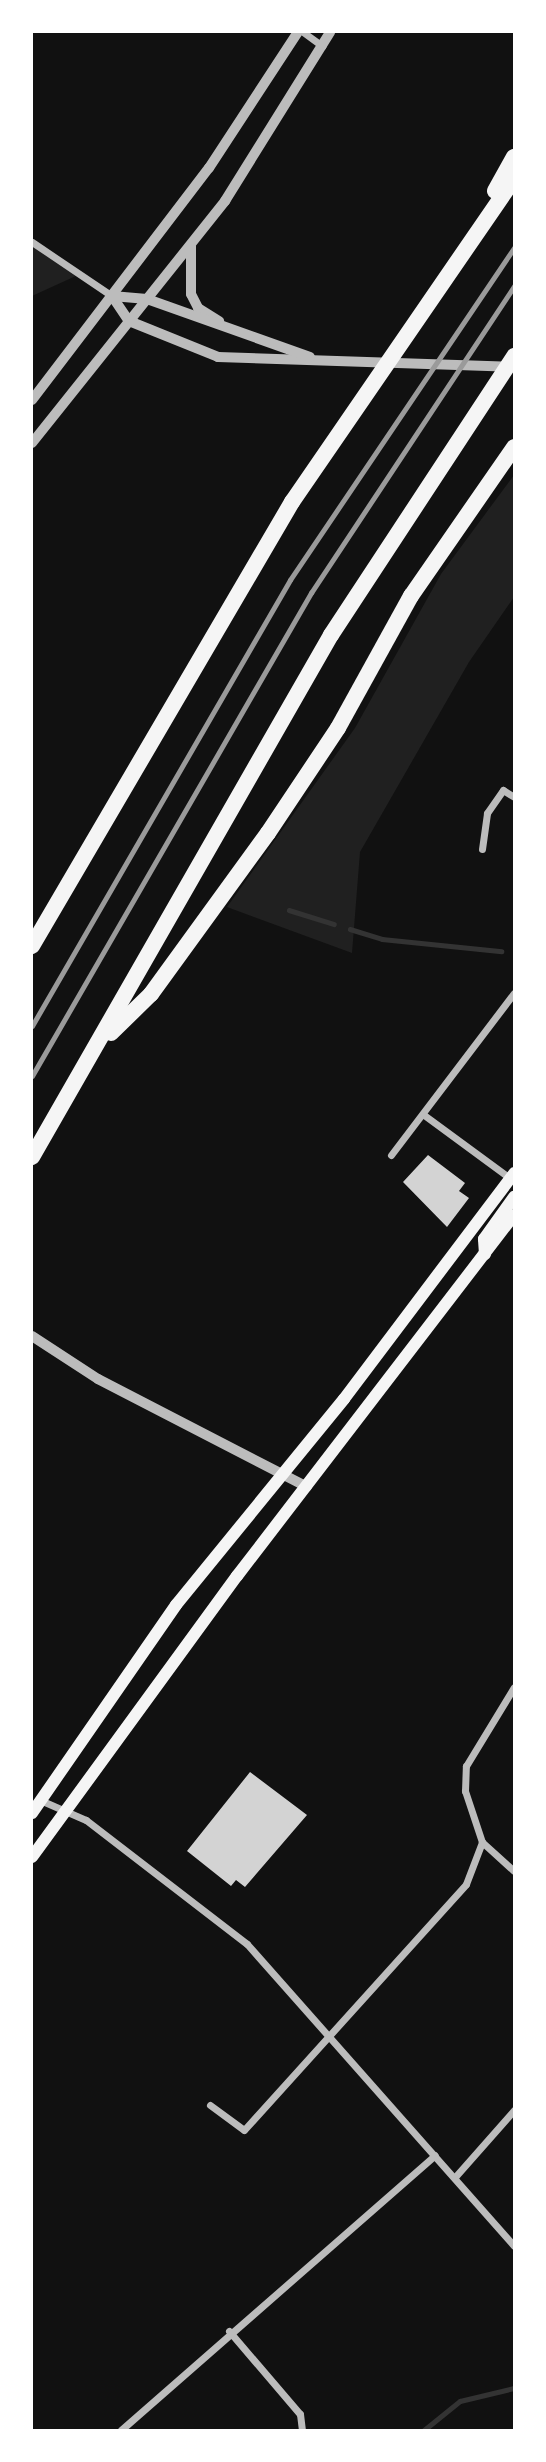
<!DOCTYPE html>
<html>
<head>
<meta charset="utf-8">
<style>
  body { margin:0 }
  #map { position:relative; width:546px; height:2462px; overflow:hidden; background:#111; font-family:"Source Sans 3",sans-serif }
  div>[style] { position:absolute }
  .green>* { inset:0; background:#202020 }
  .stream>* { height:4.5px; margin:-2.25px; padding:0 2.25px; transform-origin:2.25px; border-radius:2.25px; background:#333 }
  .building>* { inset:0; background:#d3d3d3 }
  .minor>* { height:7px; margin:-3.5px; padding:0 3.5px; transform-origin:3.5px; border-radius:3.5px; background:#bcbcbc }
  .tertiary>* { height:10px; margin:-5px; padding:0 5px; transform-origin:5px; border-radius:5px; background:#bcbcbc }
  .secondary>* { height:12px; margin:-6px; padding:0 6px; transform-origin:6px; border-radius:6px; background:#f5f5f5 }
  .motorway>* { height:16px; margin:-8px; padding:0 8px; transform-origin:8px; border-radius:8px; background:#f5f5f5 }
  .rail>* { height:4.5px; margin:-2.25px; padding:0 2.25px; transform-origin:2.25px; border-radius:2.25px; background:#9a9a9a }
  span { translate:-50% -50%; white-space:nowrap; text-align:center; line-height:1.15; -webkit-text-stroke:5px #fff; paint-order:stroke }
  .frame { position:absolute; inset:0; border:33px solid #fff; pointer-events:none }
</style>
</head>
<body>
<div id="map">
  <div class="green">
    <div style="clip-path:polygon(32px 242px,78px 275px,32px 296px)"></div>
    <div style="clip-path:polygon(514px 475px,514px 597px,469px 662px,360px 852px,352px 953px,227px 907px,355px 728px,441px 574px)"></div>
  </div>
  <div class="stream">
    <div style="left:289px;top:910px;width:47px;rotate:17.3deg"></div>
    <div style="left:350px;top:929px;width:34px;rotate:17deg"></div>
    <div style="left:382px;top:939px;width:120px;rotate:5.8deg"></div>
    <div style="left:424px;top:2430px;width:46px;rotate:-38.9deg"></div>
    <div style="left:460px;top:2401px;width:56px;rotate:-13.5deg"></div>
  </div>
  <div class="building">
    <div style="clip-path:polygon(428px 1155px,465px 1183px,459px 1191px,469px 1198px,447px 1227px,403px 1182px)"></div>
    <div style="clip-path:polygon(250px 1772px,307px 1815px,245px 1887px,236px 1880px,231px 1886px,187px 1851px)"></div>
  </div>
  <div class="minor">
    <div style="left:303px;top:32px;width:24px;rotate:36deg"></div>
    <div style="left:32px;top:242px;width:97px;rotate:34deg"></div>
    <div style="left:482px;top:849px;width:36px;rotate:-82deg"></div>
    <div style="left:487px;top:813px;width:28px;rotate:-55deg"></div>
    <div style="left:503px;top:790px;width:13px;rotate:32deg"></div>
    <div style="left:424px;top:1115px;width:108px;rotate:36.3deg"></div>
    <div style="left:391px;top:1155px;width:203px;rotate:-52.8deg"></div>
    <div style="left:40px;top:1800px;width:50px;rotate:23.5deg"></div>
    <div style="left:86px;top:1820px;width:203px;rotate:37.6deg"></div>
    <div style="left:247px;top:1944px;width:403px;rotate:48.5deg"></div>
    <div style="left:482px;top:1842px;width:43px;rotate:42.2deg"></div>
    <div style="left:210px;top:2105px;width:42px;rotate:36.3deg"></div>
    <div style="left:244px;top:2130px;width:331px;rotate:-47.9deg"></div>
    <div style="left:466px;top:1884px;width:45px;rotate:-69.1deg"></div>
    <div style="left:482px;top:1842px;width:54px;rotate:-108.4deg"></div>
    <div style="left:465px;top:1791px;width:25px;rotate:-88deg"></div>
    <div style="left:466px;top:1766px;width:92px;rotate:-58.7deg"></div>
    <div style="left:455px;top:2177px;width:89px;rotate:-48.6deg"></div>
    <div style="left:229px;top:2331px;width:109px;rotate:49.5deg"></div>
    <div style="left:300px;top:2414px;width:16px;rotate:83deg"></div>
    <div style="left:121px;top:2430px;width:417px;rotate:-41.2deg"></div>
  </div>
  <div class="tertiary">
    <div style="left:191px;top:246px;width:48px;rotate:90deg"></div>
    <div style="left:191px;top:294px;width:16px;rotate:63deg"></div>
    <div style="left:198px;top:308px;width:25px;rotate:32deg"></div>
    <div style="left:112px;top:296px;width:30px;rotate:56deg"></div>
    <div style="left:129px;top:321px;width:96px;rotate:22deg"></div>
    <div style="left:218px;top:357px;width:294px;rotate:1.9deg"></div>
    <div style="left:112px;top:296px;width:35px;rotate:5deg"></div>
    <div style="left:147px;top:299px;width:173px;rotate:19.6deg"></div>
    <div style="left:32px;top:400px;width:292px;rotate:-52.7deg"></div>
    <div style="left:209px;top:168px;width:163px;rotate:-56.8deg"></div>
    <div style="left:32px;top:443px;width:310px;rotate:-51.4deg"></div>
    <div style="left:225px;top:201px;width:199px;rotate:-58.1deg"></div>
    <div style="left:32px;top:1336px;width:79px;rotate:33.1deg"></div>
    <div style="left:98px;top:1379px;width:235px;rotate:27.3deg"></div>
  </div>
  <div class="secondary">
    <div style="left:485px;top:1254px;width:15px;rotate:-94deg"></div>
    <div style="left:484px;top:1239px;width:52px;rotate:-54.5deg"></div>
    <div style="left:32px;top:1813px;width:253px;rotate:-55.3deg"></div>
    <div style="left:176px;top:1605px;width:266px;rotate:-50.8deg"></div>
    <div style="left:344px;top:1399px;width:283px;rotate:-53deg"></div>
    <div style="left:32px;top:1857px;width:348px;rotate:-53.9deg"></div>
    <div style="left:237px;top:1576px;width:455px;rotate:-52.5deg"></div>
  </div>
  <div class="motorway">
    <div style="left:495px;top:191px;width:39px;rotate:-61deg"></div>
    <div style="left:32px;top:946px;width:515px;rotate:-59.65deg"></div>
    <div style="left:292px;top:502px;width:392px;rotate:-55.5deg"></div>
    <div style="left:111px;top:1033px;width:56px;rotate:-44.3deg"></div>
    <div style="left:151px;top:994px;width:199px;rotate:-54deg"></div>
    <div style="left:268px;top:833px;width:126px;rotate:-56.3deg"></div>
    <div style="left:338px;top:728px;width:151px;rotate:-61.1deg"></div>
    <div style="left:411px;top:596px;width:181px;rotate:-55.3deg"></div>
    <div style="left:32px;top:1157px;width:602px;rotate:-60.2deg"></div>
    <div style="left:331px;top:635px;width:334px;rotate:-56.7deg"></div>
  </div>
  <div class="rail">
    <div style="left:32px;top:1026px;width:515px;rotate:-59.95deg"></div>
    <div style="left:290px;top:580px;width:400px;rotate:-56deg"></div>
    <div style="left:32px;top:1076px;width:558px;rotate:-59.99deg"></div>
    <div style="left:311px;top:593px;width:368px;rotate:-56.5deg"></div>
  </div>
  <div class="frame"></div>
</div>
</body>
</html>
